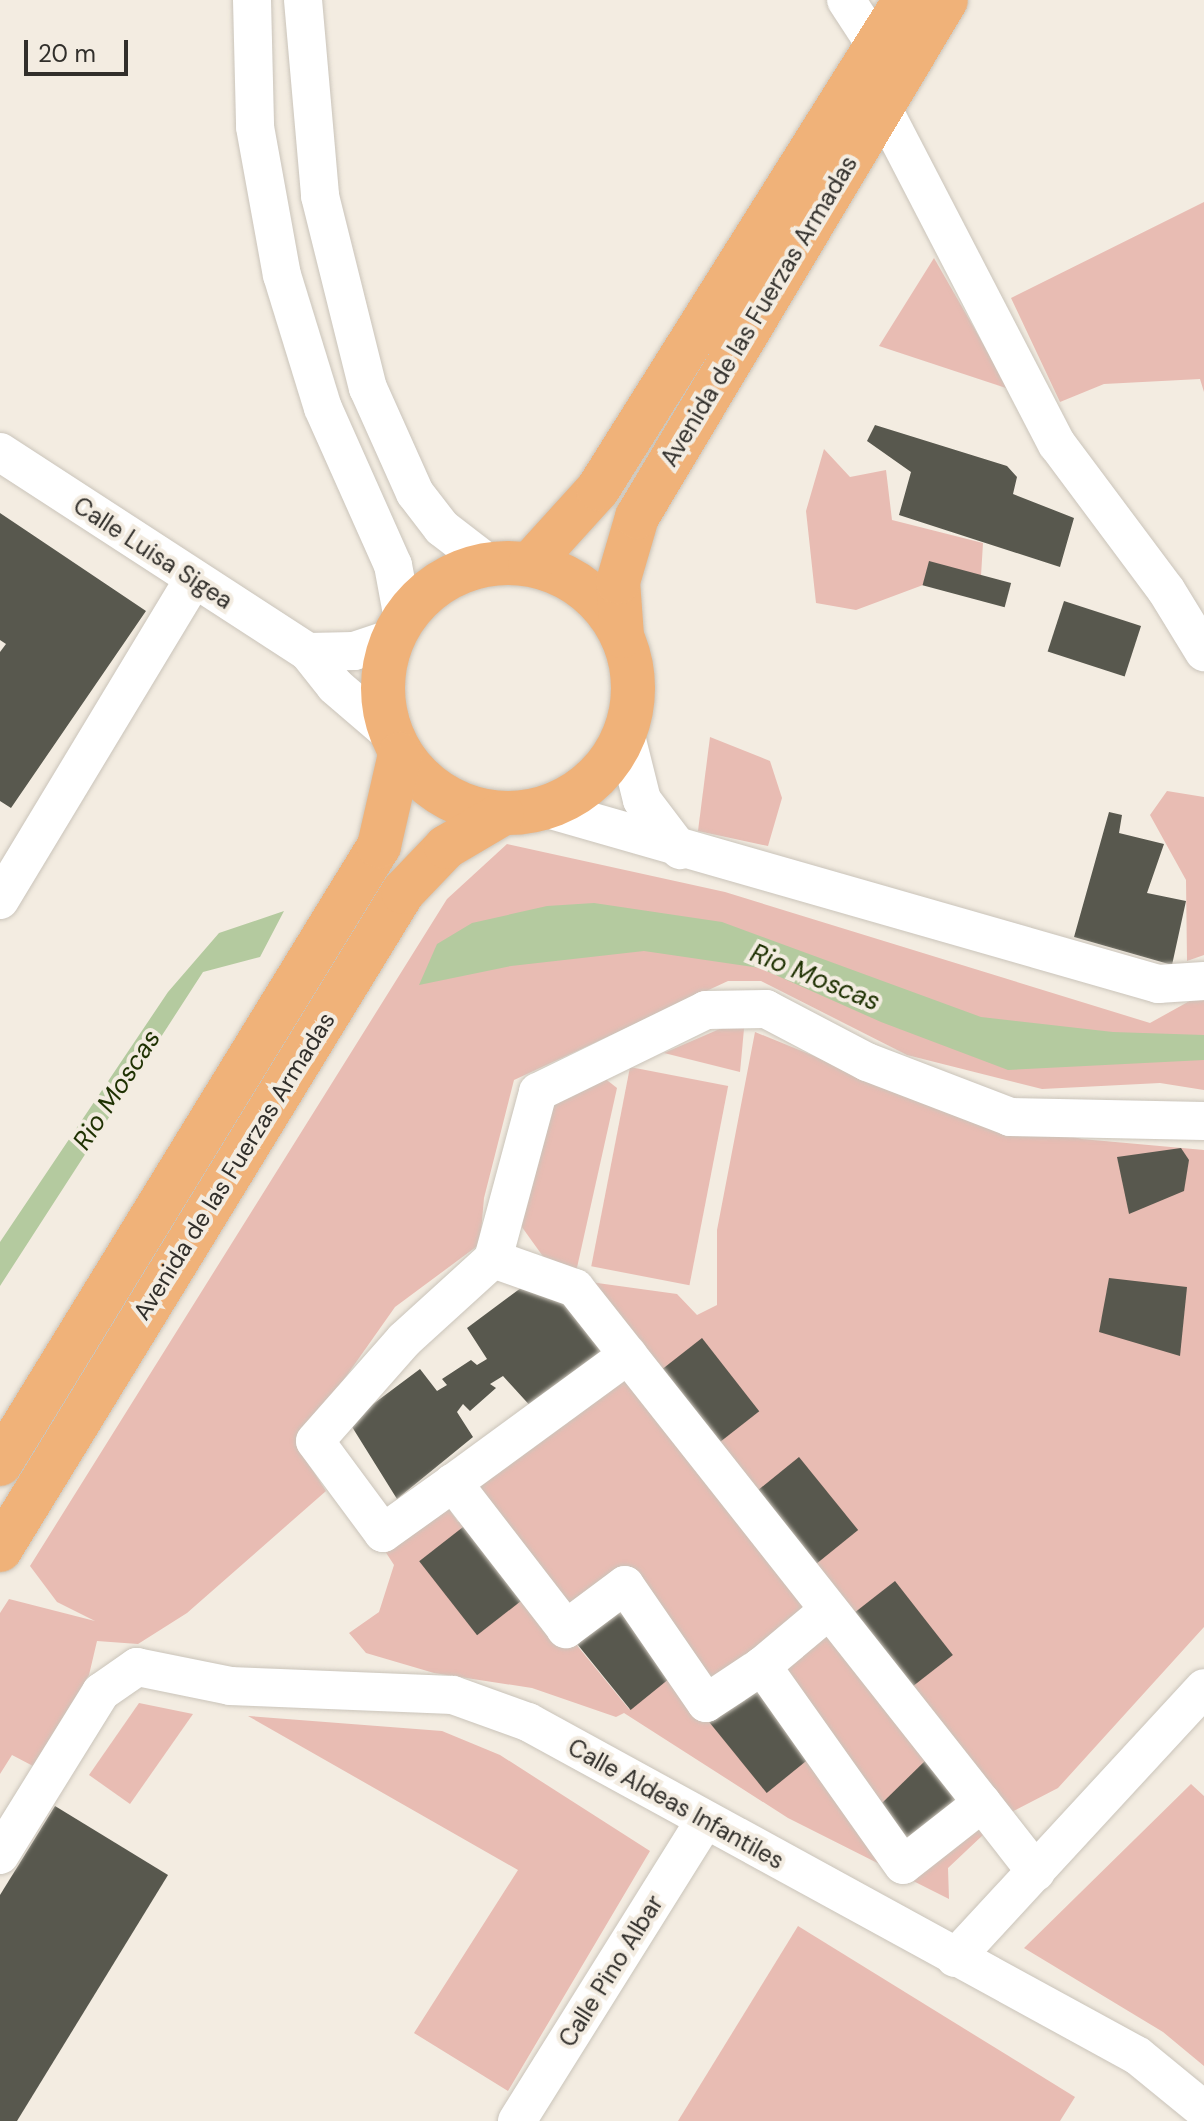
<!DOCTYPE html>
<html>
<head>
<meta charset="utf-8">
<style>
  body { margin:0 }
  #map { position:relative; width:1204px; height:2121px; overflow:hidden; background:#f3ece1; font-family:"DM Sans",sans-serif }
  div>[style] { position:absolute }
  .green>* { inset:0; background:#e8bcb3; transform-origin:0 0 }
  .water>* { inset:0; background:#b4ca9f }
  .building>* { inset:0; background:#58584e; transform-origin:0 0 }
  .roads { filter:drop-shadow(0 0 2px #cac4ba) drop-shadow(0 0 2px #cac4ba) }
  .minor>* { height:38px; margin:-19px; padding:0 19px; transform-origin:19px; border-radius:19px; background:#fff }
  .major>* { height:44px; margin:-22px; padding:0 22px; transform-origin:22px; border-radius:22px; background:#f0b279 }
  .major>.ring { margin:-22px; padding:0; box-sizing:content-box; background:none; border:44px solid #f0b279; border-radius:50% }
  span { translate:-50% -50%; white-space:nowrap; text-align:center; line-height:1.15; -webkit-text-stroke:8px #f3ece1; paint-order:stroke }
  .street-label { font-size:24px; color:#312f2b }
  .water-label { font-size:26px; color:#1e3102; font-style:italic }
  .scale { position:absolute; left:24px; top:40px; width:104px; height:36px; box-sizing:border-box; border:4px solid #312f2b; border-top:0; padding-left:10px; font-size:24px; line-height:28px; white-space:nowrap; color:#312f2b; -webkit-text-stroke:6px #f3ece1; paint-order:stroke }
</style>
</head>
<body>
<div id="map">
  <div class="green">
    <div style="clip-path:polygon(1204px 202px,1204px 392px,1200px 379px,1104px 384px,1060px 402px,1011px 298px)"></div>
    <div style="clip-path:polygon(934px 258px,1009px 389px,879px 346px)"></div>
    <div style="clip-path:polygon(824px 449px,850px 477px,886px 470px,892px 520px,983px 543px,981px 576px,929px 562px,923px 585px,856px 610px,816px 603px,806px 511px)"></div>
    <div style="clip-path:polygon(710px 737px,770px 761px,782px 798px,768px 846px,698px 831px)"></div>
    <div style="clip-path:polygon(1167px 791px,1204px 797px,1204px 955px,1187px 961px,1186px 880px,1150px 815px)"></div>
    <div style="clip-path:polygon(507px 844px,725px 892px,1150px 1023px,1204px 993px,1204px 1090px,1160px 1083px,1042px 1089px,907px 1055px,761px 981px,728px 981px,514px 1080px,484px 1198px,480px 1244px,395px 1307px,297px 1446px,326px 1491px,187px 1613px,138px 1644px,97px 1641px,89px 1675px,33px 1766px,12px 1755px,0 1774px,0 1613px,9px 1599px,95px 1621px,57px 1602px,30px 1566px,447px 899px)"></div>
    <div style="clip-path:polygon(745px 1018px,740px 1072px,664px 1053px)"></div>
    <div style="clip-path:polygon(evenodd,755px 1032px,924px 1101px,1082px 1139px,1204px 1150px,1204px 1627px,1058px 1788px,1002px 1817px,948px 1868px,949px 1899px,788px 1818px,624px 1713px,616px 1717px,532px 1688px,434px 1673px,366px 1653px,349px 1633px,379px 1612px,394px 1565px,383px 1548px,444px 1502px,458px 1522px,472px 1520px,453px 1483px,612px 1370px,590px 1282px,677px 1294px,697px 1315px,717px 1305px,717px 1230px,755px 1032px,571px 1638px,676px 1673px,629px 1709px,571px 1638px)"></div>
    <div style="left:630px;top:1067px;width:100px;height:203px;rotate:11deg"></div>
    <div style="clip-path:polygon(603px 1077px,617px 1088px,574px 1281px,552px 1269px,514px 1216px,555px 1097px)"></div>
    <div style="clip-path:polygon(139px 1703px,193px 1714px,130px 1804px,89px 1775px)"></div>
    <div style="clip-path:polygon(248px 1716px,442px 1731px,500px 1755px,650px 1851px,508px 2091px,414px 2033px,518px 1870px)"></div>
    <div style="clip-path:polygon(1191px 1784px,1204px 1796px,1204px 2066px,1163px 2032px,1024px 1948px)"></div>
    <div style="clip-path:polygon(798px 1926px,1075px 2097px,1060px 2121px,678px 2121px)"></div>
  </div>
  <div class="water">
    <div style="clip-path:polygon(594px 903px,722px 922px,981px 1017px,1113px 1032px,1204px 1035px,1204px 1060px,1008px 1070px,881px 1022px,760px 968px,644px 951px,511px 966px,419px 985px,437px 944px,472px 923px,547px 906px)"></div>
    <div style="clip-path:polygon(284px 911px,260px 957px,203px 972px,0 1286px,0 1242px,168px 992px,219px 933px)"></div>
  </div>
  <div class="building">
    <div style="clip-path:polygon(875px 425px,1007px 466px,1017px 477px,1013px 494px,1074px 518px,1060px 567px,899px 515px,911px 472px,867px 441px)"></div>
    <div style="clip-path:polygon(0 513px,146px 611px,11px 808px,0 801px,0 652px,6px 644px,0 640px)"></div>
    <div style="left:929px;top:561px;width:85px;height:25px;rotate:15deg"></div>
    <div style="left:1064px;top:601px;width:81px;height:53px;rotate:18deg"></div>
    <div style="clip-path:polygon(1109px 812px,1122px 815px,1119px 833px,1164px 844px,1147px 893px,1186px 901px,1172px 965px,1074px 937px)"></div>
    <div style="clip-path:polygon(1181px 1148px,1189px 1160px,1184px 1191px,1129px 1214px,1117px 1157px)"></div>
    <div style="clip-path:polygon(1109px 1278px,1187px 1287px,1180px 1356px,1099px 1332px)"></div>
    <div style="clip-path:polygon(529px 1282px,559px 1290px,609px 1354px,534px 1410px,503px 1376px,490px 1384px,496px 1388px,470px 1411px,463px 1404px,457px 1412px,473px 1437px,397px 1499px,349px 1422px,420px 1369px,437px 1391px,447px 1385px,442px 1379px,471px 1360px,477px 1365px,487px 1359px,467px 1328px)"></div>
    <div style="left:702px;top:1338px;width:93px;height:66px;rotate:52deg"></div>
    <div style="left:799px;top:1457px;width:94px;height:66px;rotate:51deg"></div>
    <div style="left:472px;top:1520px;width:94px;height:67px;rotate:52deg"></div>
    <div style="left:895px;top:1581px;width:94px;height:67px;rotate:52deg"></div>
    <div style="left:622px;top:1596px;width:94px;height:65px;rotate:51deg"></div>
    <div style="left:759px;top:1677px;width:95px;height:67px;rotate:51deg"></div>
    <div style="clip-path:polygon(928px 1758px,964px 1794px,898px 1850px,880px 1805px)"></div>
    <div style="clip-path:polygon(55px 1806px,168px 1875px,17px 2121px,0 2121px,0 1895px)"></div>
  </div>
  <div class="roads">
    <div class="minor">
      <div style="left:252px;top:0;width:127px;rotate:88.6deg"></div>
      <div style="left:255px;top:127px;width:150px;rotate:79.7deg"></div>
      <div style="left:282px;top:275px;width:139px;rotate:72.9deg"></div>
      <div style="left:323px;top:408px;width:172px;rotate:66deg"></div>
      <div style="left:393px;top:565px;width:55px;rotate:79.5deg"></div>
      <div style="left:303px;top:0;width:197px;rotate:85deg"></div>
      <div style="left:320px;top:196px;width:198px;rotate:76deg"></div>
      <div style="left:368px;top:388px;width:115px;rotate:65.9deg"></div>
      <div style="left:415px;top:493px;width:44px;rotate:52.4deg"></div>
      <div style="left:442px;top:528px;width:59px;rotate:37.5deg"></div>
      <div style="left:846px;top:0;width:55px;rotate:56.9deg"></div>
      <div style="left:882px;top:107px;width:380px;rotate:62.6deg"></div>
      <div style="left:1057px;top:444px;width:182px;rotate:53.3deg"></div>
      <div style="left:1166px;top:590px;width:73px;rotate:58.5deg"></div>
      <div style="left:0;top:452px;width:367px;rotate:33deg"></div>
      <div style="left:308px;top:652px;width:43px;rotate:51.5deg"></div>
      <div style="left:335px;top:686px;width:75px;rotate:40.7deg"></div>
      <div style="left:308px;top:652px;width:46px;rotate:-1.2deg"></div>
      <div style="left:354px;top:651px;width:41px;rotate:-18.4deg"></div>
      <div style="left:625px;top:732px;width:70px;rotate:76deg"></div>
      <div style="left:642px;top:800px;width:63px;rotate:52.8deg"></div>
      <div style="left:544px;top:808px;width:639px;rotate:15.99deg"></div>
      <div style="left:1158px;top:984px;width:46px;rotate:-3.7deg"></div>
      <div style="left:0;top:900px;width:374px;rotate:-58.9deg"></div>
      <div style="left:493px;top:1259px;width:87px;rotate:19.5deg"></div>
      <div style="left:575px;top:1288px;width:656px;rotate:51.68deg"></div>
      <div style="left:453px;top:1483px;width:217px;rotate:-36.2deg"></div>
      <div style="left:762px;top:1666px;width:87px;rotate:-39.9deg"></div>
      <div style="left:0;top:1855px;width:192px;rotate:-58.2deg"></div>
      <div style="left:101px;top:1692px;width:44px;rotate:-34.8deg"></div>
      <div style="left:137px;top:1667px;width:95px;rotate:11.5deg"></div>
      <div style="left:230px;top:1686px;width:223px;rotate:2.3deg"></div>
      <div style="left:453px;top:1695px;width:80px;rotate:19.8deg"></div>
      <div style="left:528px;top:1722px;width:695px;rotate:28.7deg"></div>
      <div style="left:1138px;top:2056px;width:85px;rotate:39.3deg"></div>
      <div style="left:1036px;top:1872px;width:88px;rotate:-128deg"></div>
      <div style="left:982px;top:1803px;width:100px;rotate:141.9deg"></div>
      <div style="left:903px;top:1865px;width:244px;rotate:-125.3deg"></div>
      <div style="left:762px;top:1666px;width:67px;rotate:146.5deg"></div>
      <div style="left:706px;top:1703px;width:143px;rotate:-124.5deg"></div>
      <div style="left:625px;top:1585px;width:74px;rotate:143.3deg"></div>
      <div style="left:566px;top:1629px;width:185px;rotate:-127.7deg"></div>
      <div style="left:453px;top:1483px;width:86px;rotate:144.5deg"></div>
      <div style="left:383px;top:1533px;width:114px;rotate:-126.5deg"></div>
      <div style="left:315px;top:1441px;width:135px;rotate:-48.6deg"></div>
      <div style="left:404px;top:1340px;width:120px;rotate:-42.3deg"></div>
      <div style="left:493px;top:1259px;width:173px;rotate:-74.9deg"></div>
      <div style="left:538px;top:1092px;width:187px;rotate:-26deg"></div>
      <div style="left:706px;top:1010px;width:60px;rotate:-1deg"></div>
      <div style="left:766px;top:1009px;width:114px;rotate:27.7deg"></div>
      <div style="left:867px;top:1062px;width:153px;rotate:21deg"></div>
      <div style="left:1010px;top:1117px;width:194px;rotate:1.2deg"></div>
      <div style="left:955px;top:1958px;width:367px;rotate:-47.3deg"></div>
      <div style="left:517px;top:2121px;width:355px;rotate:-58deg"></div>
    </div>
    <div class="major">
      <div class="ring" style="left:383px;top:563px;width:206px;height:206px"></div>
      <div style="left:530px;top:564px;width:101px;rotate:-47.8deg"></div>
      <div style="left:598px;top:489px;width:577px;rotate:-57.88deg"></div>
      <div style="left:622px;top:636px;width:54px;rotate:-94.2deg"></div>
      <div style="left:618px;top:582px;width:68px;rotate:-73.7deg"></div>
      <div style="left:637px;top:517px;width:602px;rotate:-59.13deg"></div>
      <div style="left:0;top:1464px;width:725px;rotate:-58.48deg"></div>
      <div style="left:379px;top:846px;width:94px;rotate:-77.1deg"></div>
      <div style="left:0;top:1550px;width:772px;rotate:-58.51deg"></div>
      <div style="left:403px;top:892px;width:62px;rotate:-46.3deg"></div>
      <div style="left:446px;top:847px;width:65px;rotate:-30.5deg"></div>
    </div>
  </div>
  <div class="street-label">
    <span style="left:759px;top:311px;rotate:-59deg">Avenida de las Fuerzas Armadas</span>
    <span style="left:153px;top:553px;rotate:33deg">Calle Luisa Sigea</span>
    <span style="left:234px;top:1166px;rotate:-58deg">Avenida de las Fuerzas Armadas</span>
    <span style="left:676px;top:1804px;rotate:29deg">Calle Aldeas Infantiles</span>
    <span style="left:611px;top:1971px;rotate:-58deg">Calle Pino Albar</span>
  </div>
  <div class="water-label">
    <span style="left:815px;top:978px;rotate:22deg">Rio Moscas</span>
    <span style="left:117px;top:1090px;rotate:-57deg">Rio Moscas</span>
  </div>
  <div class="scale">20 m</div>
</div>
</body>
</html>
